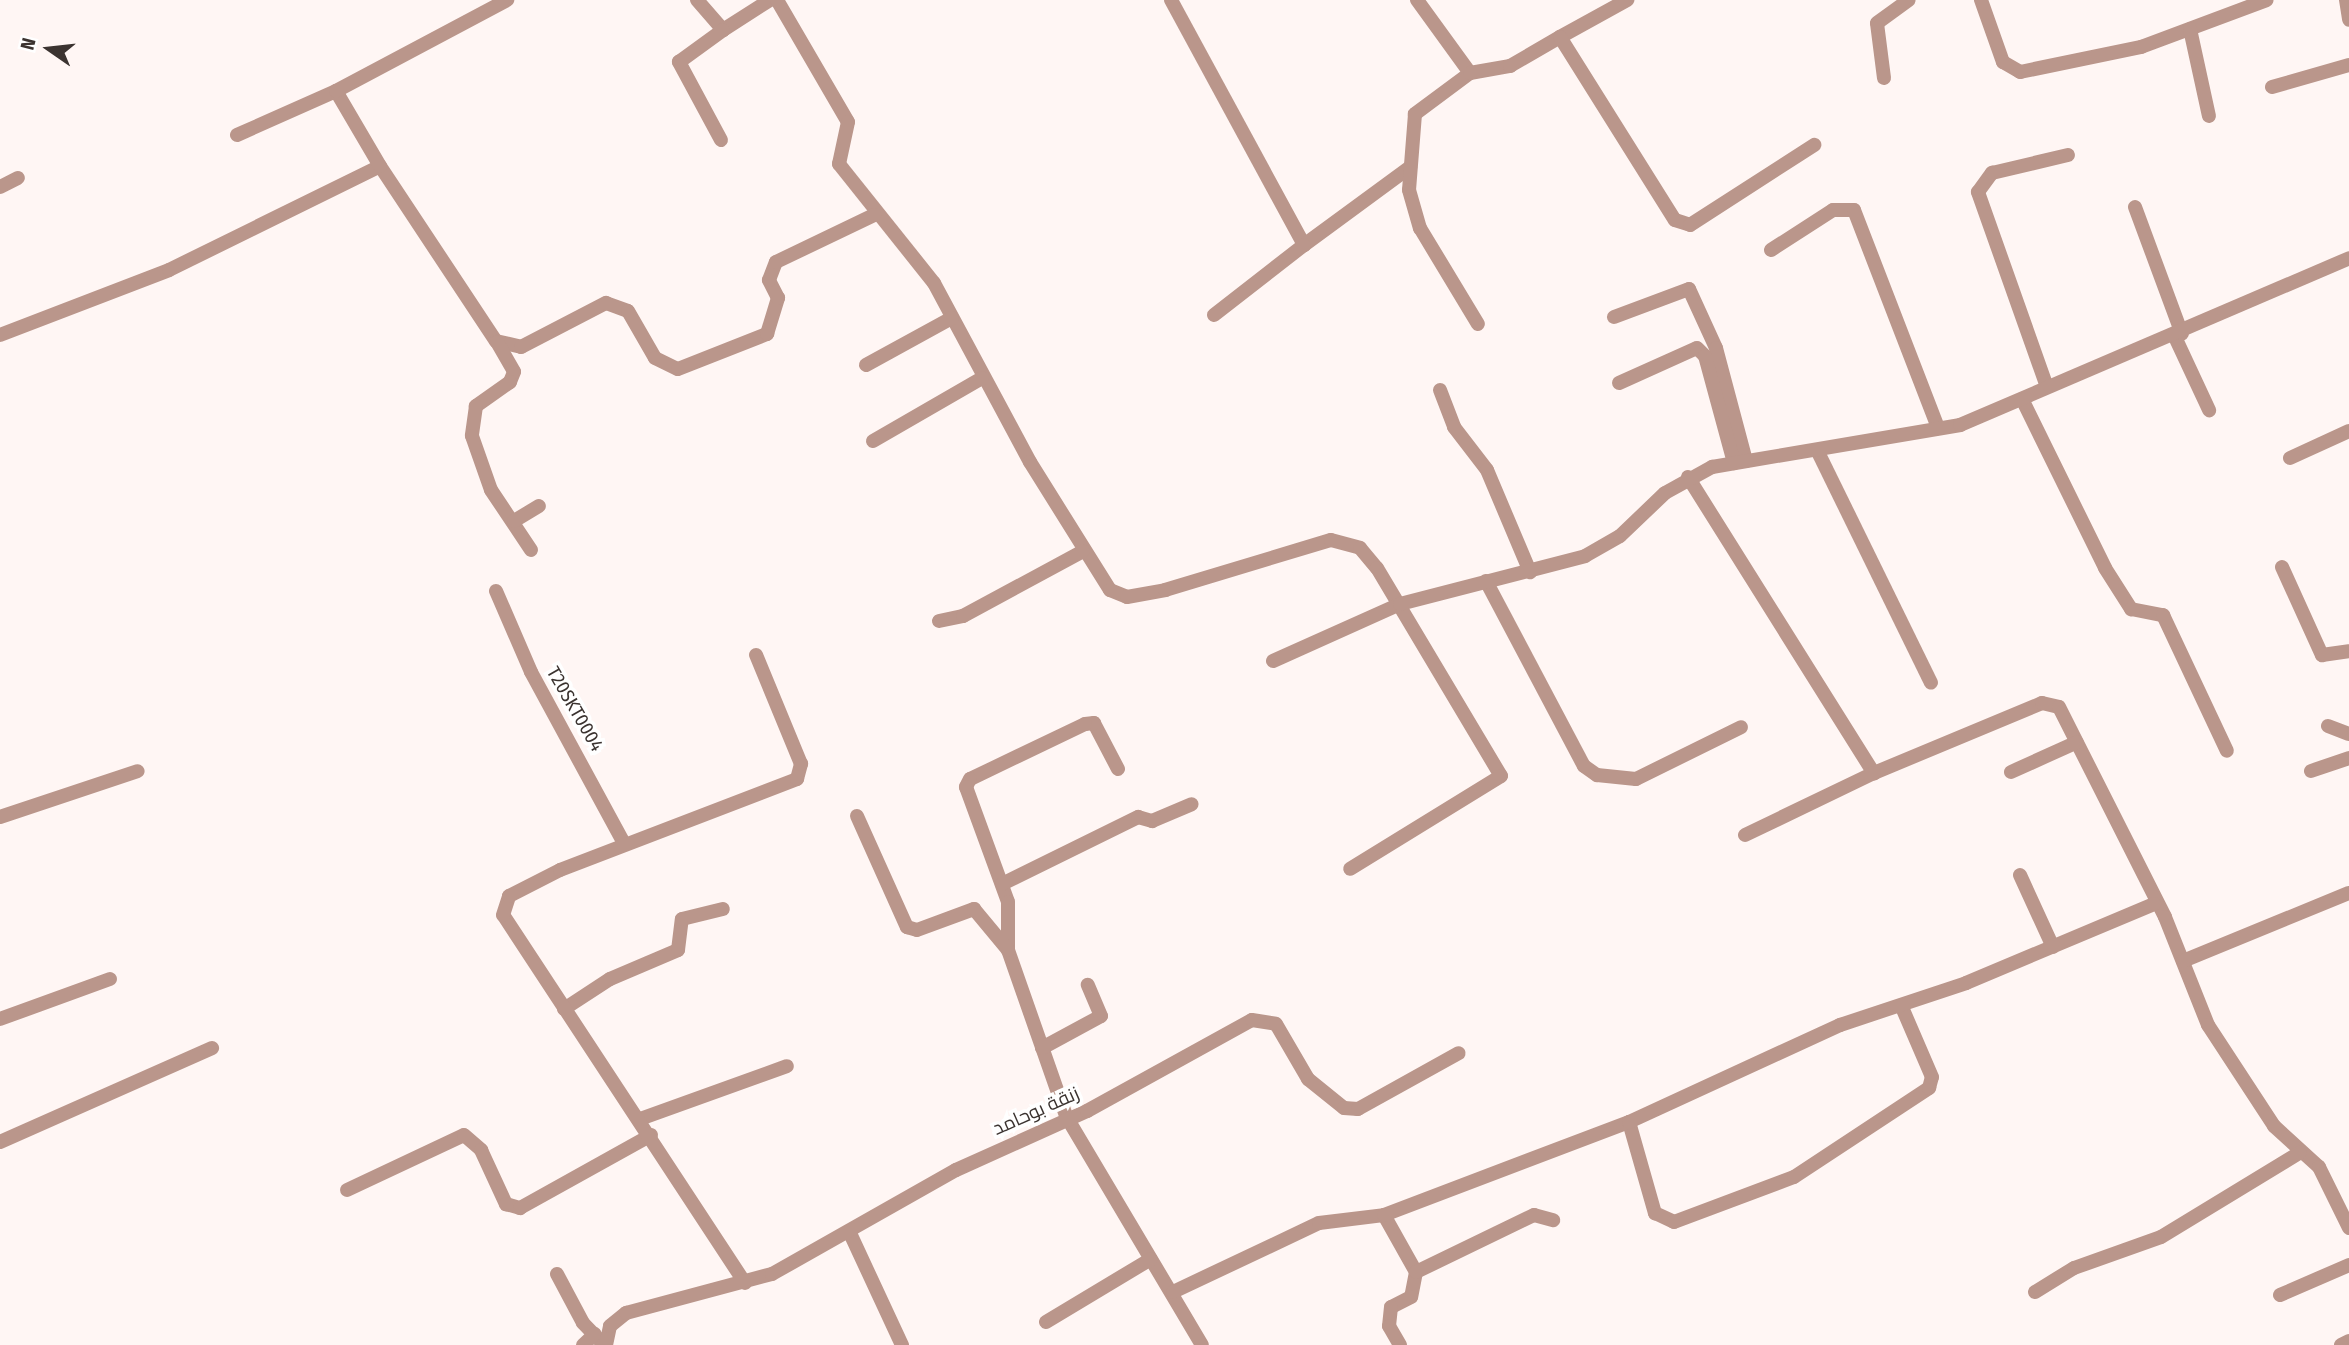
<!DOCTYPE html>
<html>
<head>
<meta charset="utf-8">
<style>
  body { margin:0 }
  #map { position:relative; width:2349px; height:1345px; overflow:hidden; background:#fff6f4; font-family:"Fira Sans Condensed",Cairo,sans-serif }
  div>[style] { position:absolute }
  .minor>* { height:14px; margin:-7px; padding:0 7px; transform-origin:7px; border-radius:7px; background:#ba968b }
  span { translate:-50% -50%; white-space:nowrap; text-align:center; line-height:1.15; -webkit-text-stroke:7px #fff; paint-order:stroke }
  .street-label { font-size:19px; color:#3b3330 }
  .north { position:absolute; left:14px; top:14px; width:70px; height:70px; -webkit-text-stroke:5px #fff; paint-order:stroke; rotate:284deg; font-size:19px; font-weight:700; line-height:28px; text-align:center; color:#3b3330 }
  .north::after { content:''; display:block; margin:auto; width:24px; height:32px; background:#3b3330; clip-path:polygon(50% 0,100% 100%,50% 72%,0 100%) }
</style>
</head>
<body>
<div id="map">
  <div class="minor">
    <div style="left:697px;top:0;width:40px;rotate:49deg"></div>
    <div style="left:723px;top:30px;width:56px;rotate:-32.6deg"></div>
    <div style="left:777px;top:0;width:141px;rotate:59.8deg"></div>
    <div style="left:848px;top:122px;width:43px;rotate:102.1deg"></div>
    <div style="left:839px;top:164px;width:152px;rotate:51.4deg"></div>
    <div style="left:934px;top:283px;width:203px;rotate:61.8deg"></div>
    <div style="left:1030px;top:462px;width:151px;rotate:58deg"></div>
    <div style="left:1110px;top:590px;width:18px;rotate:22deg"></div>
    <div style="left:1127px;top:597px;width:39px;rotate:-10deg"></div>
    <div style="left:1165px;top:590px;width:173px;rotate:-16.8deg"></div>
    <div style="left:1331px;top:540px;width:30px;rotate:15deg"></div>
    <div style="left:1360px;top:548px;width:26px;rotate:50deg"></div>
    <div style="left:1377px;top:568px;width:242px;rotate:59.2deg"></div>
    <div style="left:1501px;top:776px;width:177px;rotate:148.4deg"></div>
    <div style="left:1171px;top:0;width:279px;rotate:61.5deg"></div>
    <div style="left:1304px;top:245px;width:132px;rotate:-36.3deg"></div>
    <div style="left:1417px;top:0;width:90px;rotate:54deg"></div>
    <div style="left:1470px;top:73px;width:69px;rotate:143.3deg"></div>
    <div style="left:1415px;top:114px;width:76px;rotate:94.5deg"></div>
    <div style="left:1409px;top:190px;width:40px;rotate:74deg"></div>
    <div style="left:1420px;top:228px;width:112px;rotate:58.9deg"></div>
    <div style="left:1981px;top:0;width:66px;rotate:70.5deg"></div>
    <div style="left:2003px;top:62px;width:20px;rotate:30deg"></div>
    <div style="left:2020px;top:72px;width:124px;rotate:-11.7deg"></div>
    <div style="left:2141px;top:47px;width:134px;rotate:-20.5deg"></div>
    <div style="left:2346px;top:0;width:20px;rotate:81deg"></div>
    <div style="left:2190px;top:29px;width:89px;rotate:77.7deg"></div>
    <div style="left:1560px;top:37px;width:77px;rotate:-28.9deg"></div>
    <div style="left:1470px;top:73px;width:41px;rotate:-9.9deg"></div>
    <div style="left:1510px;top:66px;width:58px;rotate:-30.1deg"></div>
    <div style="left:1560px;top:37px;width:216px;rotate:57.9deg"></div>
    <div style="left:1675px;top:220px;width:16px;rotate:18deg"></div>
    <div style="left:1690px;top:225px;width:148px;rotate:-32.8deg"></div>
    <div style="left:1884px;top:78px;width:55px;rotate:-97.3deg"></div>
    <div style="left:1877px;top:23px;width:39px;rotate:-36deg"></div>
    <div style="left:2272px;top:87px;width:80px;rotate:-15.9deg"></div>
    <div style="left:237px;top:135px;width:108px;rotate:-24deg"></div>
    <div style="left:721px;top:140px;width:89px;rotate:-118.3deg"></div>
    <div style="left:679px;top:62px;width:54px;rotate:-36deg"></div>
    <div style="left:380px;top:166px;width:210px;rotate:56.5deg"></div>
    <div style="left:496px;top:341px;width:26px;rotate:13deg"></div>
    <div style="left:521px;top:347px;width:96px;rotate:-27.4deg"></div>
    <div style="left:606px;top:303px;width:23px;rotate:20deg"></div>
    <div style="left:628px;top:311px;width:54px;rotate:60.1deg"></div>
    <div style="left:655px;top:358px;width:25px;rotate:26deg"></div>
    <div style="left:678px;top:369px;width:96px;rotate:-21.5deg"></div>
    <div style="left:767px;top:334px;width:38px;rotate:-73deg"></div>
    <div style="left:778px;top:298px;width:20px;rotate:-117deg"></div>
    <div style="left:769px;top:280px;width:19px;rotate:-69deg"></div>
    <div style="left:776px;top:262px;width:109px;rotate:-25.6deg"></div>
    <div style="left:0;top:187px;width:20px;rotate:-27deg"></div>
    <div style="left:2135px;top:207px;width:135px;rotate:69.7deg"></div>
    <div style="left:1771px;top:250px;width:74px;rotate:-32.8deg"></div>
    <div style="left:1833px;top:210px;width:21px"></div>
    <div style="left:1854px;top:210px;width:234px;rotate:68.9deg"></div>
    <div style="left:1214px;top:315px;width:114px;rotate:-37.9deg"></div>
    <div style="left:1614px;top:317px;width:80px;rotate:-20.5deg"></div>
    <div style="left:1689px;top:289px;width:65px;rotate:65.4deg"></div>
    <div style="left:1716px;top:348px;width:117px;rotate:75.1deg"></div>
    <div style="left:0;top:335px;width:181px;rotate:-21deg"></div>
    <div style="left:169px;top:270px;width:235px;rotate:-26.2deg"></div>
    <div style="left:380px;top:166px;width:87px;rotate:-120.4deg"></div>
    <div style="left:336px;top:91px;width:194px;rotate:-28deg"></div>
    <div style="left:2175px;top:337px;width:81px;rotate:65deg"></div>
    <div style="left:497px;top:342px;width:34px;rotate:60deg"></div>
    <div style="left:514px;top:372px;width:11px;rotate:112deg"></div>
    <div style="left:510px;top:382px;width:42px;rotate:144.8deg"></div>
    <div style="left:476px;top:406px;width:30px;rotate:98deg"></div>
    <div style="left:472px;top:436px;width:57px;rotate:70.6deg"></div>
    <div style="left:491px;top:490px;width:72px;rotate:56.3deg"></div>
    <div style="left:866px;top:365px;width:98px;rotate:-28.7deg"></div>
    <div style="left:1619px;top:383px;width:85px;rotate:-24.2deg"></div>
    <div style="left:1697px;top:348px;width:11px;rotate:45deg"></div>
    <div style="left:1705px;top:356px;width:111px;rotate:74.8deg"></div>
    <div style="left:2047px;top:387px;width:207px;rotate:-109.5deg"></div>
    <div style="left:1978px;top:192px;width:24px;rotate:-54deg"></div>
    <div style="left:1992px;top:173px;width:78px;rotate:-13.3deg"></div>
    <div style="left:1440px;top:390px;width:40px;rotate:69deg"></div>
    <div style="left:1454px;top:427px;width:54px;rotate:52.5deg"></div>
    <div style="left:1487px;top:470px;width:111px;rotate:67.1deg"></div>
    <div style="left:2022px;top:399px;width:188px;rotate:63.8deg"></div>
    <div style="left:2105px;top:568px;width:49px;rotate:57.6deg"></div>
    <div style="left:2131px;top:609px;width:33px;rotate:11deg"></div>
    <div style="left:2163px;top:615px;width:150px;rotate:64.8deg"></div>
    <div style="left:873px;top:441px;width:126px;rotate:-30deg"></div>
    <div style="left:1817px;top:450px;width:259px;rotate:63.9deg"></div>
    <div style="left:2290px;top:458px;width:65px;rotate:-24.6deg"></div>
    <div style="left:1688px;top:477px;width:350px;rotate:57.9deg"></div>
    <div style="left:1874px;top:773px;width:182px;rotate:-22.6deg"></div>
    <div style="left:2042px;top:703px;width:17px;rotate:13deg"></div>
    <div style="left:2059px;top:707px;width:235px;rotate:63.2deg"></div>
    <div style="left:2165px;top:917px;width:116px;rotate:68.3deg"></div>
    <div style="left:2208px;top:1025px;width:121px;rotate:56.8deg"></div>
    <div style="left:2274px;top:1126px;width:61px;rotate:42.3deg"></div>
    <div style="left:2319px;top:1167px;width:68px;rotate:63.8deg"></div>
    <div style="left:514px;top:521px;width:29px;rotate:-31deg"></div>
    <div style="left:2282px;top:567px;width:97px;rotate:65.6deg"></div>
    <div style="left:2322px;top:655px;width:27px;rotate:-8deg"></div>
    <div style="left:1486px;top:581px;width:209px;rotate:62.1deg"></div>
    <div style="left:1584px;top:766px;width:16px;rotate:35deg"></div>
    <div style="left:1597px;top:775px;width:39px;rotate:6deg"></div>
    <div style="left:1636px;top:779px;width:117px;rotate:-26.3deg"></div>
    <div style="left:496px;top:591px;width:88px;rotate:66.6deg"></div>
    <div style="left:531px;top:672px;width:195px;rotate:61.5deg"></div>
    <div style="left:939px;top:621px;width:25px;rotate:-12deg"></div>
    <div style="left:963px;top:616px;width:136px;rotate:-28.4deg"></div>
    <div style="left:1273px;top:661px;width:139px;rotate:-24.2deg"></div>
    <div style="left:1400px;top:604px;width:191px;rotate:-14.5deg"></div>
    <div style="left:1585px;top:556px;width:40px;rotate:-29.7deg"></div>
    <div style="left:1620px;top:536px;width:62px;rotate:-43.7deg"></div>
    <div style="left:1665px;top:493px;width:54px;rotate:-29deg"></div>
    <div style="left:1712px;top:467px;width:252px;rotate:-9.6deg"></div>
    <div style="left:1960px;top:425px;width:423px;rotate:-23.2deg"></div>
    <div style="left:2328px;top:726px;width:22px;rotate:21deg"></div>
    <div style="left:1118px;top:769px;width:52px;rotate:-117.6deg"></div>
    <div style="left:1094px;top:723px;width:9px;rotate:174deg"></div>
    <div style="left:1085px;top:724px;width:127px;rotate:154.4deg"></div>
    <div style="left:970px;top:779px;width:9px;rotate:117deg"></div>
    <div style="left:966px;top:787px;width:122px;rotate:69.9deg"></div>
    <div style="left:1008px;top:902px;width:48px;rotate:90deg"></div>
    <div style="left:1008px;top:950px;width:176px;rotate:70.7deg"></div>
    <div style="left:1066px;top:1116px;width:266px;rotate:59.3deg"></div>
    <div style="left:2311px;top:771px;width:40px;rotate:-18.9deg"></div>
    <div style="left:2011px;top:772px;width:72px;rotate:-24.4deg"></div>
    <div style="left:857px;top:816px;width:122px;rotate:65.8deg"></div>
    <div style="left:907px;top:927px;width:10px;rotate:17deg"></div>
    <div style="left:917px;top:930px;width:61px;rotate:-20.2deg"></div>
    <div style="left:974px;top:909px;width:53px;rotate:50.3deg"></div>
    <div style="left:0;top:817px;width:145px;rotate:-18.4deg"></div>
    <div style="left:1745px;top:835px;width:143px;rotate:-25.7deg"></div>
    <div style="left:2020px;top:875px;width:79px;rotate:65.4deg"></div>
    <div style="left:1002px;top:884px;width:152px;rotate:-26.2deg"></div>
    <div style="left:1138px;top:817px;width:15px;rotate:16deg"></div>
    <div style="left:1152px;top:821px;width:43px;rotate:-23deg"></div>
    <div style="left:2183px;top:961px;width:179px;rotate:-22.3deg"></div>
    <div style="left:564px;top:1009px;width:55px;rotate:-33.1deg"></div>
    <div style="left:610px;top:979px;width:74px;rotate:-23.1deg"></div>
    <div style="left:678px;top:950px;width:31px;rotate:-83deg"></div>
    <div style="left:682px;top:919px;width:42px;rotate:-13.7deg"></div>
    <div style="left:0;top:1019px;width:117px;rotate:-20deg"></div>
    <div style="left:1042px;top:1048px;width:67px;rotate:-28.5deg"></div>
    <div style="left:1101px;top:1016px;width:34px;rotate:-113deg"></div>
    <div style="left:640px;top:1119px;width:156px;rotate:-19.8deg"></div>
    <div style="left:1629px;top:1122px;width:95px;rotate:74.1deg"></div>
    <div style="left:1655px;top:1213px;width:21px;rotate:25deg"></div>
    <div style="left:1674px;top:1222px;width:128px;rotate:-20.6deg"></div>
    <div style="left:1794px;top:1177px;width:162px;rotate:-33.4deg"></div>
    <div style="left:1929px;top:1088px;width:11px;rotate:-75deg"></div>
    <div style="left:1932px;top:1077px;width:78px;rotate:-113.3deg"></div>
    <div style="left:0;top:1142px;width:232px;rotate:-23.9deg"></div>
    <div style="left:347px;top:1190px;width:129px;rotate:-25.2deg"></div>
    <div style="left:464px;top:1135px;width:23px;rotate:41deg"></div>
    <div style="left:481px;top:1150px;width:60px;rotate:65.2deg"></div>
    <div style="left:506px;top:1204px;width:15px;rotate:16deg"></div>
    <div style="left:520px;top:1208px;width:150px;rotate:-29.1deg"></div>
    <div style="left:1384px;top:1215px;width:65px;rotate:60.7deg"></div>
    <div style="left:1416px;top:1272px;width:25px;rotate:101deg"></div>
    <div style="left:1411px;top:1297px;width:22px;rotate:153deg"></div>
    <div style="left:1391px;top:1307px;width:19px;rotate:96deg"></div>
    <div style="left:1389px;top:1326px;width:22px;rotate:60deg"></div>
    <div style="left:849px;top:1231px;width:126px;rotate:65.1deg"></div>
    <div style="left:1416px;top:1272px;width:131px;rotate:-25.8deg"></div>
    <div style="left:1534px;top:1215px;width:20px;rotate:15deg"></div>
    <div style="left:557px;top:1274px;width:55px;rotate:62deg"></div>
    <div style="left:583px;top:1323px;width:30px;rotate:46deg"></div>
    <div style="left:745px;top:1283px;width:440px;rotate:-123.3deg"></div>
    <div style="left:503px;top:915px;width:20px;rotate:-72deg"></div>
    <div style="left:509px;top:896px;width:57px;rotate:-27deg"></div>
    <div style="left:560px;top:870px;width:254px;rotate:-21deg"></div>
    <div style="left:797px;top:779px;width:16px;rotate:-75deg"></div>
    <div style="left:801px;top:764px;width:118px;rotate:-112.4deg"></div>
    <div style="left:1173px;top:1292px;width:161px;rotate:-25.3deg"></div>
    <div style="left:1319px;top:1223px;width:65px;rotate:-7deg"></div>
    <div style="left:1384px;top:1215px;width:262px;rotate:-20.8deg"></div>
    <div style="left:1629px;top:1122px;width:232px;rotate:-24.7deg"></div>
    <div style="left:1840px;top:1025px;width:133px;rotate:-18.4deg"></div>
    <div style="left:1966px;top:983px;width:204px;rotate:-22.8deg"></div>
    <div style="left:2035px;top:1292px;width:46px;rotate:-31.6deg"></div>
    <div style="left:2074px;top:1268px;width:92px;rotate:-19.6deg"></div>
    <div style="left:2161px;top:1237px;width:162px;rotate:-31.3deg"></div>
    <div style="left:2280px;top:1295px;width:75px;rotate:-23.5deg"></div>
    <div style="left:1046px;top:1322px;width:122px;rotate:-31deg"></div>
    <div style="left:583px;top:1345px;width:16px;rotate:-43deg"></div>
    <div style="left:606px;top:1345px;width:19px;rotate:-78deg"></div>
    <div style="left:610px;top:1326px;width:21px;rotate:-39deg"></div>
    <div style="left:626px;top:1313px;width:151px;rotate:-15deg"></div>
    <div style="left:772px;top:1274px;width:211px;rotate:-29.5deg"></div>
    <div style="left:956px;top:1170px;width:144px;rotate:-24.2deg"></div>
    <div style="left:1087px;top:1111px;width:188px;rotate:-28.9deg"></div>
    <div style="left:1252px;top:1020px;width:24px;rotate:9deg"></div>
    <div style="left:1276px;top:1024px;width:64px;rotate:59.8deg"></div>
    <div style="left:1308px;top:1079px;width:46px;rotate:38.9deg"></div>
    <div style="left:1344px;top:1108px;width:14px;rotate:4deg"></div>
    <div style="left:1358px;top:1109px;width:115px;rotate:-29deg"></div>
    <div style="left:2341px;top:1345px;width:9px;rotate:-27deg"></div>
  </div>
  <div class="street-label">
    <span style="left:575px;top:709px;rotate:60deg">T20SKT0004</span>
    <span style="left:1036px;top:1111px;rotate:-24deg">زنقة بوحامد</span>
  </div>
  <div class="north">N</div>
</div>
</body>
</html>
